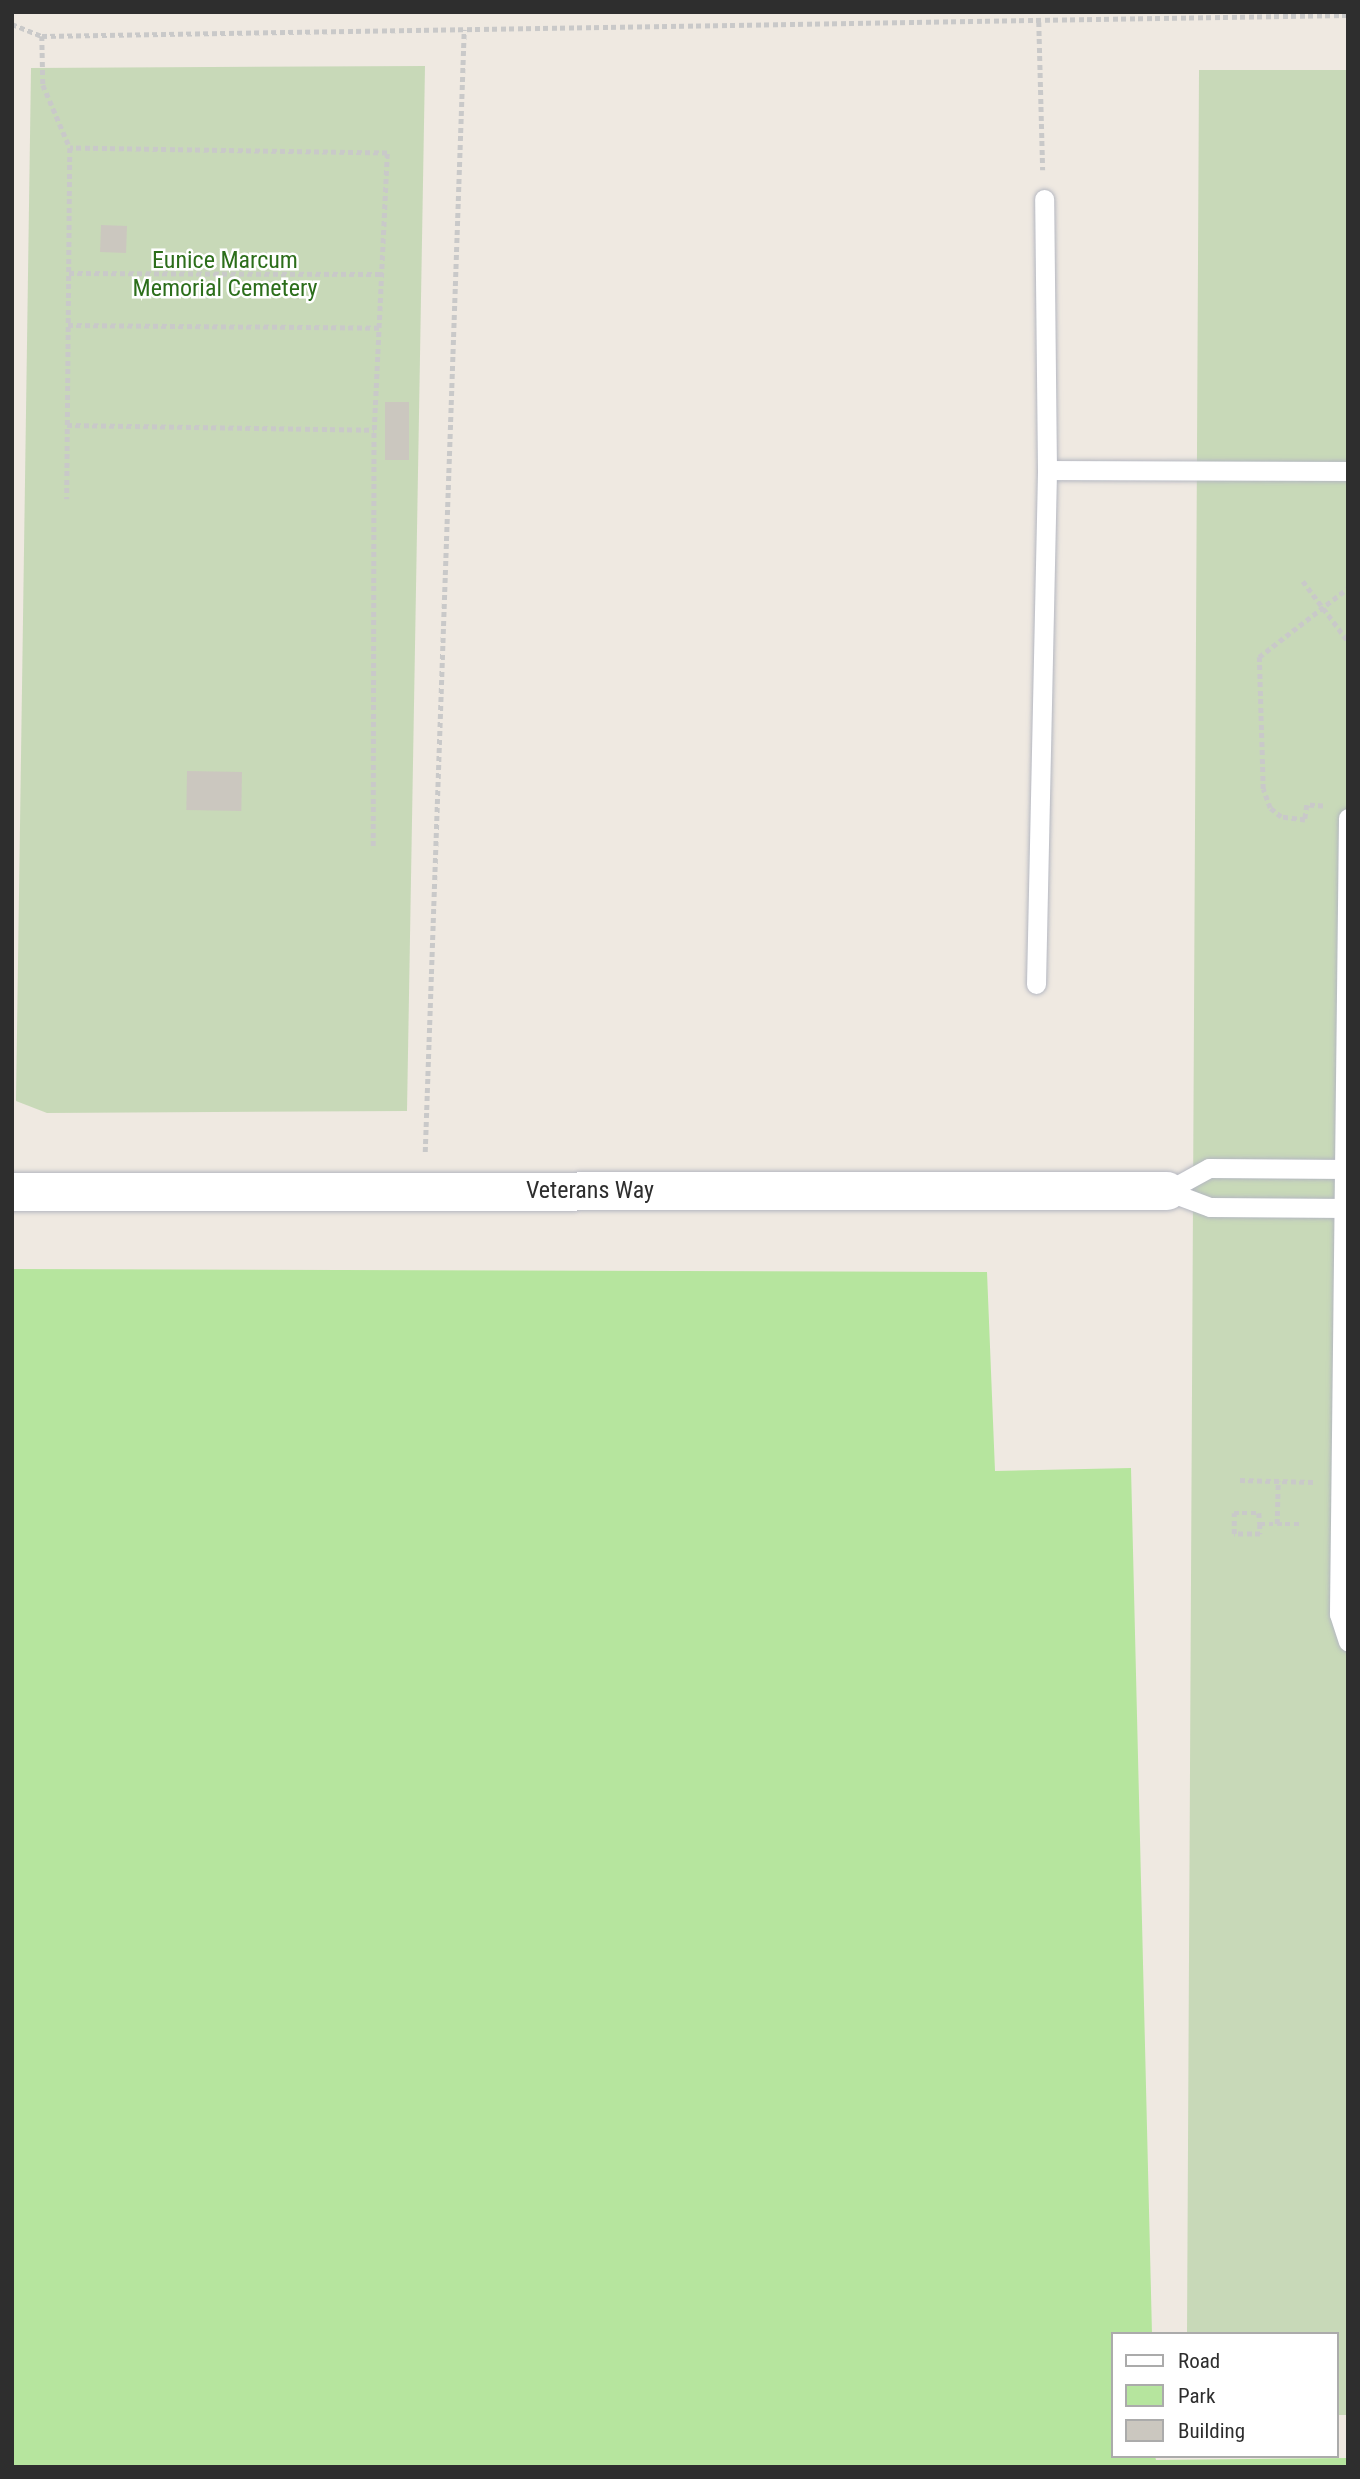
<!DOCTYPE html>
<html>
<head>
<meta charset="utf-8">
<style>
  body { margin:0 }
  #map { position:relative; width:1360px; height:2479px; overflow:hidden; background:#efe9e1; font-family:"Roboto Condensed",sans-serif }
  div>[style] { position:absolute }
  .green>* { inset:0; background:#b6e59e }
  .cemetery>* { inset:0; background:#c8d9b8 }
  .building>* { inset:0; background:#cbc7bf; transform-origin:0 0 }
  .path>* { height:4.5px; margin-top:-2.25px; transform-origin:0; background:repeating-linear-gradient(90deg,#c9c9c9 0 5px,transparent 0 8.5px) }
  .roads { filter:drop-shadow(0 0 2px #b4b7c1) drop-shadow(0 0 2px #b4b7c1) }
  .lane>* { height:19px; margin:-9.5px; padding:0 9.5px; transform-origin:9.5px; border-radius:9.5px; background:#fff }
  .street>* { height:38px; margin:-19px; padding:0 19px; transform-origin:19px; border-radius:19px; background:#fff }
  span { translate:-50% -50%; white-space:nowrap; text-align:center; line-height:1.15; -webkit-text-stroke:5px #fff; paint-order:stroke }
  .park-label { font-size:24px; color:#2c6e1b }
  .street-label { font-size:24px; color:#2e2e2e }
  .frame { position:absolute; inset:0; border:14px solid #2e2e2e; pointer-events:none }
  .legend { position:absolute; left:1111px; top:2332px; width:228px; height:126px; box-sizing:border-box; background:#fff; border:2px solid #ababab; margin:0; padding:9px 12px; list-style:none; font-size:21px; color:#2e2e2e }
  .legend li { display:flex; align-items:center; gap:14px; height:35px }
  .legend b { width:35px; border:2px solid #ababab }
</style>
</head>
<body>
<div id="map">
  <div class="green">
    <div style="clip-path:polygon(12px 1269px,987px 1272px,995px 1471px,1131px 1468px,1152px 2334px,1113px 2334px,1113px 2456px,1155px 2456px,1156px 2460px,1348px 2458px,1348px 2467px,12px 2467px)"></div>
  </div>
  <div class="cemetery">
    <div style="clip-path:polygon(425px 66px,407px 1111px,47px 1113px,16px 1101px,31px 68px)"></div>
    <div style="clip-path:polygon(1199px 70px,1348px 70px,1348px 2415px,1337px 2415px,1337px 2334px,1187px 2334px)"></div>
  </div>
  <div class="building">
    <div style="left:101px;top:225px;width:26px;height:27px;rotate:2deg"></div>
    <div style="left:385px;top:402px;width:24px;height:58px"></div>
    <div style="left:187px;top:771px;width:55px;height:39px;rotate:1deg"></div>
  </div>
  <div class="path">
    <div style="left:1039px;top:22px;width:148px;rotate:88.5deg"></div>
    <div style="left:12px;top:24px;width:32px;rotate:22deg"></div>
    <div style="left:42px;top:36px;width:1306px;rotate:-0.92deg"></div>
    <div style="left:42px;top:36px;width:49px;rotate:88.8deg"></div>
    <div style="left:43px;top:85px;width:69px;rotate:66.8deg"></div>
    <div style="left:70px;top:148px;width:351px;rotate:90.5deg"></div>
    <div style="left:69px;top:273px;width:315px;rotate:0.2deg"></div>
    <div style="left:68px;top:325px;width:314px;rotate:0.5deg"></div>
    <div style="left:67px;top:425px;width:307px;rotate:0.9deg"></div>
    <div style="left:374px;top:430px;width:277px;rotate:-87.3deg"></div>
    <div style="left:387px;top:153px;width:317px;rotate:-179.1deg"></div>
    <div style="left:1303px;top:581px;width:75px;rotate:53.1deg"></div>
    <div style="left:1323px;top:806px;width:16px;rotate:-176deg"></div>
    <div style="left:1307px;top:805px;width:15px;rotate:98deg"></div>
    <div style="left:1305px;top:820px;width:24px;rotate:-173deg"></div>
    <div style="left:1281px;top:817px;width:14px;rotate:-141deg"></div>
    <div style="left:1270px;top:808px;width:20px;rotate:-110deg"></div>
    <div style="left:1263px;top:789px;width:132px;rotate:-91.7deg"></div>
    <div style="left:1259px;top:657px;width:113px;rotate:-37.8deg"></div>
    <div style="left:373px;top:846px;width:416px;rotate:-89.9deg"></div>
    <div style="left:425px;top:1152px;width:1123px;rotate:-88.01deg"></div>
    <div style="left:1240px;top:1480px;width:73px;rotate:1.6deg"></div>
    <div style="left:1260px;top:1524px;width:10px;rotate:90deg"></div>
    <div style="left:1260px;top:1534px;width:26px;rotate:180deg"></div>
    <div style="left:1234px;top:1534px;width:21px;rotate:-90deg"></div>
    <div style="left:1234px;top:1513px;width:25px"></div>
    <div style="left:1259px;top:1513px;width:11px;rotate:85deg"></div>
    <div style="left:1260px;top:1524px;width:41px"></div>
    <div style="left:1277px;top:1524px;width:43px;rotate:-88.7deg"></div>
  </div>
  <div class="roads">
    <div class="lane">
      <div style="left:1047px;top:470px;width:301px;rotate:0.2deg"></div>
      <div style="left:1348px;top:818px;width:796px;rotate:90.65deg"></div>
      <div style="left:1339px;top:1614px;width:29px;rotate:72deg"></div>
      <div style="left:1036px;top:984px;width:514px;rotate:-88.77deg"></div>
      <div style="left:1047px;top:470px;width:271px;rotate:-90.6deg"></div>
      <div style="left:1167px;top:1191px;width:48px;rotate:-28.7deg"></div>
      <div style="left:1209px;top:1168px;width:139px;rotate:0.4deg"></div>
      <div style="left:1167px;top:1191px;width:46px;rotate:20.4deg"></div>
      <div style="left:1210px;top:1207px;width:138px;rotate:0.4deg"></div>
    </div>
    <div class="street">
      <div style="left:12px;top:1192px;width:1155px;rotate:-0.05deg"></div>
    </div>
  </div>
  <div class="park-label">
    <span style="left:225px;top:275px">Eunice Marcum<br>Memorial Cemetery</span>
  </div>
  <div class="street-label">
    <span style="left:590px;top:1191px">Veterans Way</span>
  </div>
  <div class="frame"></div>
  <ul class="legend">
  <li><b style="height:9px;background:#fff"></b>Road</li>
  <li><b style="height:19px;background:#b6e59e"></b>Park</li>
  <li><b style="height:19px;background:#cbc7bf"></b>Building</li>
  </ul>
</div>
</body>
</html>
